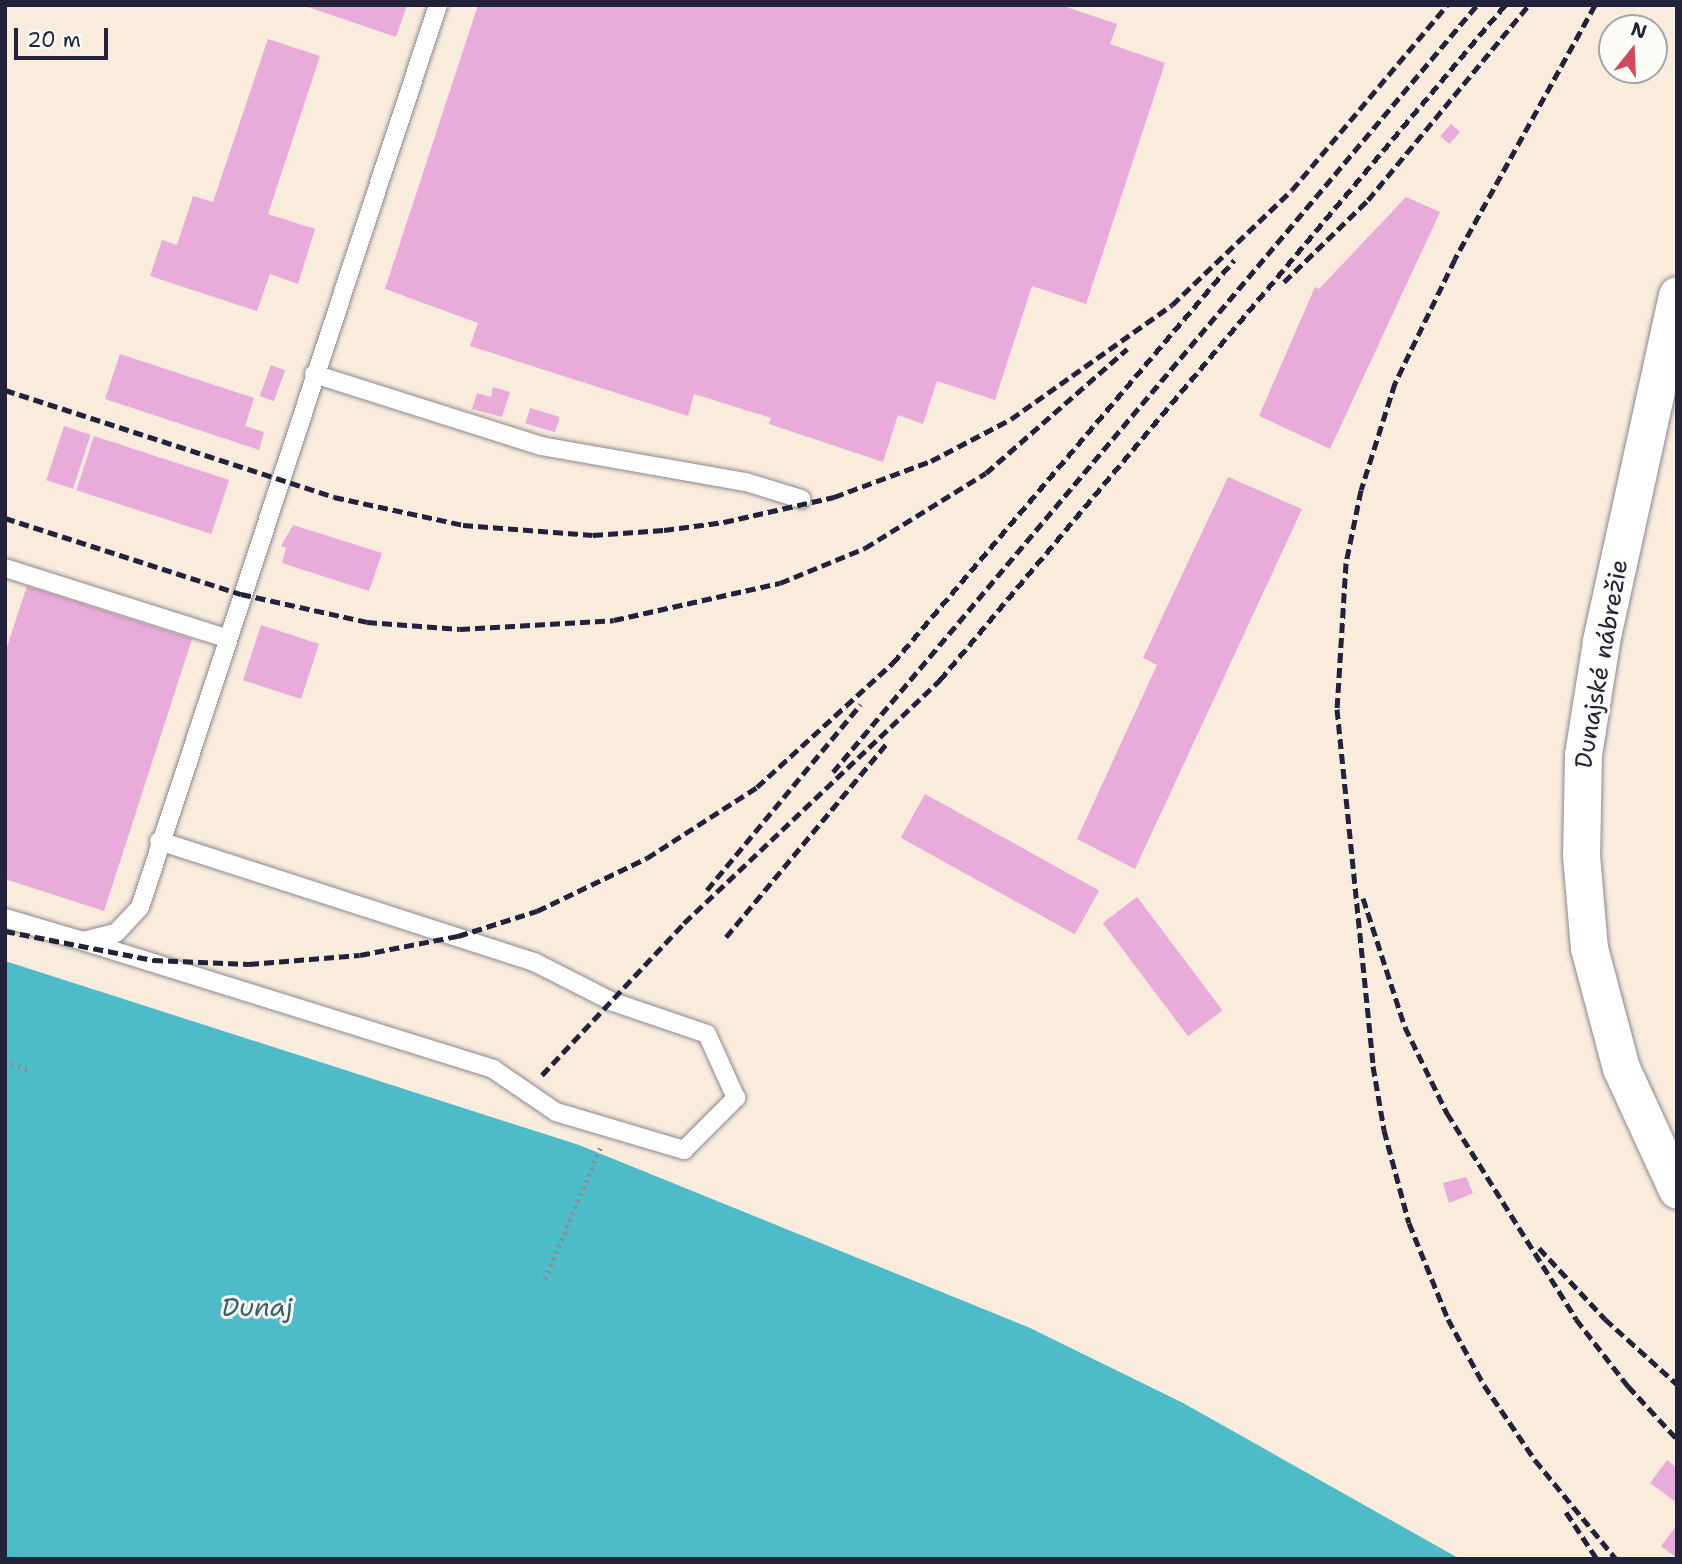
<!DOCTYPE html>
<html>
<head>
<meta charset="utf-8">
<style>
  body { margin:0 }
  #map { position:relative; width:1682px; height:1564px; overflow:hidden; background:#f9ecdc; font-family:"Shantell Sans",sans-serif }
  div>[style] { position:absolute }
  .water>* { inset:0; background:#4dbbc8 }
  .building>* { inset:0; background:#e9abd9; transform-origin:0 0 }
  .path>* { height:4.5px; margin-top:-2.25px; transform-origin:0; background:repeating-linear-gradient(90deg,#8e878c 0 2px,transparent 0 7px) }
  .roads { filter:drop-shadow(0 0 2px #8e878c) drop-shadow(0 0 2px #8e878c) }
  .service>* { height:18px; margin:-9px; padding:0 9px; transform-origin:9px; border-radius:9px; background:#fff }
  .minor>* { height:37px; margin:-18.5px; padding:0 18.5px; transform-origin:18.5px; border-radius:18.5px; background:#fff }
  .rail>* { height:5px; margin-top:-2.5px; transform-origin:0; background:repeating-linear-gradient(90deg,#22223b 0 10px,transparent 0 15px) }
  span { translate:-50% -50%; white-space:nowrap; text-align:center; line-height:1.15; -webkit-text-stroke:6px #fdfcf7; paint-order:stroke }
  .street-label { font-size:24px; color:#22223b }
  .water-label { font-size:26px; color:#335f73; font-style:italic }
  .frame { position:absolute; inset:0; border:7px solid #22223b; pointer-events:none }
  .north { position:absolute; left:1598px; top:14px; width:70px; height:70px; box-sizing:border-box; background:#fdfcf7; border:2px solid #a5a5ac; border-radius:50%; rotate:18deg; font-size:19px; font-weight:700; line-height:28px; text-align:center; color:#22223b }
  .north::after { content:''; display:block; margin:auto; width:24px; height:32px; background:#d1495b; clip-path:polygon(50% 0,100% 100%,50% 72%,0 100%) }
  .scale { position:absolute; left:14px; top:28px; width:94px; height:32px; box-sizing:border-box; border:4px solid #22223b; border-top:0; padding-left:9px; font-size:21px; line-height:24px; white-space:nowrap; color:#22223b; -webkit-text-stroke:5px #fdfcf7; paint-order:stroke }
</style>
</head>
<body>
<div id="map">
  <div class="water">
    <div style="clip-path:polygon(5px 961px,579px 1145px,1028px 1327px,1183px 1403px,1460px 1559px,5px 1559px)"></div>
  </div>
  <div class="building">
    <div style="clip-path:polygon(302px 5px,407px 5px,396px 37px)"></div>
    <div style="clip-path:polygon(478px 5px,1060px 5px,1117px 24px,1110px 44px,1165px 63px,1086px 304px,1032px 286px,995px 400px,937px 381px,923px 424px,898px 415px,883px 462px,769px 424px,771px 418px,694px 394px,688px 416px,470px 346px,478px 323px,385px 289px)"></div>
    <div style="clip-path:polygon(268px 39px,320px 56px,268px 214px,315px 229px,298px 284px,270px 274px,257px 311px,150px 276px,162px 240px,177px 245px,193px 196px,213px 202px)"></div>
    <div style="left:1451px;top:124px;width:12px;height:16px;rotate:42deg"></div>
    <div style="clip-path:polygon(1406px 197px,1440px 212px,1330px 449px,1259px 416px,1315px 287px,1319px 289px)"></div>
    <div style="clip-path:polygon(120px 354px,254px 398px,245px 426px,264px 432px,259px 450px,105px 399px)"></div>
    <div style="left:271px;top:365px;width:15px;height:33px;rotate:20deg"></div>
    <div style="clip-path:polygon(493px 387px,510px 392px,502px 417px,472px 409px,477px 393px,491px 397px)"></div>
    <div style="left:530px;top:408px;width:31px;height:16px;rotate:17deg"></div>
    <div style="left:64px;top:426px;width:28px;height:57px;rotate:18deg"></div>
    <div style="left:94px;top:436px;width:142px;height:57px;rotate:18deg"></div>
    <div style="clip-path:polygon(1228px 477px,1302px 509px,1135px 869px,1077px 839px,1157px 665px,1143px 658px)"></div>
    <div style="clip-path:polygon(293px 525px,382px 553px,369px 591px,282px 563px,286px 548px,281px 546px)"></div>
    <div style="clip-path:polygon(27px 586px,192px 639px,104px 911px,5px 879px,5px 653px)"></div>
    <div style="left:261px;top:625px;width:61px;height:58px;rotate:18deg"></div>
    <div style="left:925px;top:794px;width:199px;height:50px;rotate:29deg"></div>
    <div style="left:1137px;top:897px;width:142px;height:43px;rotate:53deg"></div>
    <div style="clip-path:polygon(1466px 1177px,1473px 1193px,1449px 1203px,1443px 1183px)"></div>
    <div style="clip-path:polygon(1667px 1460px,1677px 1468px,1677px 1503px,1650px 1483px)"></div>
    <div style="clip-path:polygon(1677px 1525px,1677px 1558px,1661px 1546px)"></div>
  </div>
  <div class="path">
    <div style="left:5px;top:1062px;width:24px;rotate:17deg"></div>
    <div style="left:545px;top:1279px;width:142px;rotate:-67.2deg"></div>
  </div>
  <div class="roads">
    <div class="service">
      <div style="left:314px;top:374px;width:238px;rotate:17.6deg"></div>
      <div style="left:541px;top:446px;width:208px;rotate:10deg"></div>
      <div style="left:746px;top:482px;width:58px;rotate:17.2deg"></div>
      <div style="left:5px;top:568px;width:232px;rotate:17.6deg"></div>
      <div style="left:5px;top:918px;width:81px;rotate:16.4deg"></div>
      <div style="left:83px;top:941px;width:34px;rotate:-14deg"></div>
      <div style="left:116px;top:933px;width:35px;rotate:-47deg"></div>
      <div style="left:140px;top:907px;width:950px;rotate:-71.72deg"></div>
      <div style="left:83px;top:941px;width:430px;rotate:17.3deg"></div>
      <div style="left:493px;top:1069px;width:76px;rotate:34.3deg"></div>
      <div style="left:556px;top:1112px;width:134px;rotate:16.5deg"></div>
      <div style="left:684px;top:1150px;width:74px;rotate:-45deg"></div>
      <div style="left:736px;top:1098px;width:70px;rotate:-114.4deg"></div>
      <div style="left:707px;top:1034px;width:99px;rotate:-161.2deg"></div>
      <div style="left:613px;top:1002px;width:89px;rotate:-153.1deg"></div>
      <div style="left:534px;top:962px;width:394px;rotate:-162.1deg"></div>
    </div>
    <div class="minor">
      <div style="left:1677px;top:295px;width:355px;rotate:102.4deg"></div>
      <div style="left:1601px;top:642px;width:114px;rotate:99.1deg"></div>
      <div style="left:1583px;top:755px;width:100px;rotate:91.1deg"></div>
      <div style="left:1581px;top:855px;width:93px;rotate:85.1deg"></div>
      <div style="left:1589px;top:948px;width:124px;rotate:75.1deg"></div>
      <div style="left:1621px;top:1068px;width:134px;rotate:65.3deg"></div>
    </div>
  </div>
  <div class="rail">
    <div style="left:1595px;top:5px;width:290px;rotate:118.9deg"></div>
    <div style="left:1455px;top:259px;width:138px;rotate:115.8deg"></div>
    <div style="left:1395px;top:383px;width:112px;rotate:107.6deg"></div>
    <div style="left:1361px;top:490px;width:75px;rotate:101.6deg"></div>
    <div style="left:1346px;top:563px;width:146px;rotate:93.5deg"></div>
    <div style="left:1337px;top:709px;width:359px;rotate:84.2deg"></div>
    <div style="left:1373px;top:1066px;width:65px;rotate:80.2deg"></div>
    <div style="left:1384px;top:1130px;width:96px;rotate:75deg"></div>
    <div style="left:1409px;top:1223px;width:104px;rotate:67.9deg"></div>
    <div style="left:1448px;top:1319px;width:75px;rotate:61.4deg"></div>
    <div style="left:1484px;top:1385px;width:91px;rotate:55.8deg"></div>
    <div style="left:1535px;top:1460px;width:128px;rotate:50.7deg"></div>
    <div style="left:1284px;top:282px;width:117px;rotate:-44.3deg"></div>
    <div style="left:1368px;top:200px;width:253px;rotate:-50.5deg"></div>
    <div style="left:5px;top:390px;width:346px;rotate:18deg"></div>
    <div style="left:334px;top:497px;width:132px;rotate:12.2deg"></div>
    <div style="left:463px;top:525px;width:130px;rotate:4.4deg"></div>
    <div style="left:593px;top:535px;width:71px;rotate:-4deg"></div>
    <div style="left:664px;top:530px;width:61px;rotate:-7.6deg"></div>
    <div style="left:724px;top:522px;width:113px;rotate:-12.8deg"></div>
    <div style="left:834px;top:497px;width:103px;rotate:-20.4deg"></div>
    <div style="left:931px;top:461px;width:90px;rotate:-27.7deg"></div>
    <div style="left:1011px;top:419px;width:197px;rotate:-35.3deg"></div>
    <div style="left:1172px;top:305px;width:166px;rotate:-43.8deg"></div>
    <div style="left:1292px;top:190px;width:241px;rotate:-50deg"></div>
    <div style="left:5px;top:518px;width:248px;rotate:17.9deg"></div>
    <div style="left:241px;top:594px;width:129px;rotate:12.5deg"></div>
    <div style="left:367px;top:622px;width:93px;rotate:4.3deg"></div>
    <div style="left:460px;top:629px;width:154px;rotate:-3.3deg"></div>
    <div style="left:614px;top:620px;width:170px;rotate:-12.6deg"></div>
    <div style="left:780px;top:583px;width:92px;rotate:-22.4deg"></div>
    <div style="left:865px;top:548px;width:142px;rotate:-31.8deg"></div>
    <div style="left:986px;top:473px;width:188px;rotate:-41.3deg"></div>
    <div style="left:833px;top:772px;width:1002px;rotate:-49.98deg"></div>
    <div style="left:707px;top:890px;width:241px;rotate:-50.4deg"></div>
    <div style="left:1363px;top:898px;width:136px;rotate:72deg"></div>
    <div style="left:1405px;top:1027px;width:96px;rotate:64deg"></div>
    <div style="left:1447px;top:1113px;width:243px;rotate:57.9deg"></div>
    <div style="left:1576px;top:1319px;width:85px;rotate:52.2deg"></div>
    <div style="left:1628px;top:1386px;width:72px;rotate:47.2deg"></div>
    <div style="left:5px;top:931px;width:151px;rotate:11.1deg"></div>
    <div style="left:153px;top:960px;width:96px;rotate:2.4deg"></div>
    <div style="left:249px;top:964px;width:111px;rotate:-4.6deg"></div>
    <div style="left:360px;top:955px;width:100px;rotate:-11deg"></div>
    <div style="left:458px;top:936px;width:83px;rotate:-17.6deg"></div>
    <div style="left:537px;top:911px;width:122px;rotate:-25.7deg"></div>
    <div style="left:647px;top:858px;width:131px;rotate:-32.8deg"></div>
    <div style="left:757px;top:787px;width:184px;rotate:-42.4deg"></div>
    <div style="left:893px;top:663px;width:528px;rotate:-49.76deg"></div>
    <div style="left:726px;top:937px;width:252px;rotate:-50.3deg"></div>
    <div style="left:542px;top:1075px;width:208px;rotate:-46.9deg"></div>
    <div style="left:684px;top:923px;width:353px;rotate:-43.5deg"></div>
    <div style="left:940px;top:680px;width:880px;rotate:-50.07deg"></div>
    <div style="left:1539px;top:1248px;width:97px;rotate:47.1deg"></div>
    <div style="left:1605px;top:1319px;width:97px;rotate:42.1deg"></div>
    <div style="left:1566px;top:1512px;width:56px;rotate:56.6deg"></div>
  </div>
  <div class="street-label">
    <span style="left:1602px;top:664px;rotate:-80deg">Dunajské nábrežie</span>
  </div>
  <div class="water-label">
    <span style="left:257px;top:1307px">Dunaj</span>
  </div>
  <div class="frame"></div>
  <div class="north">N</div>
  <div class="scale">20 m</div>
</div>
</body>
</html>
